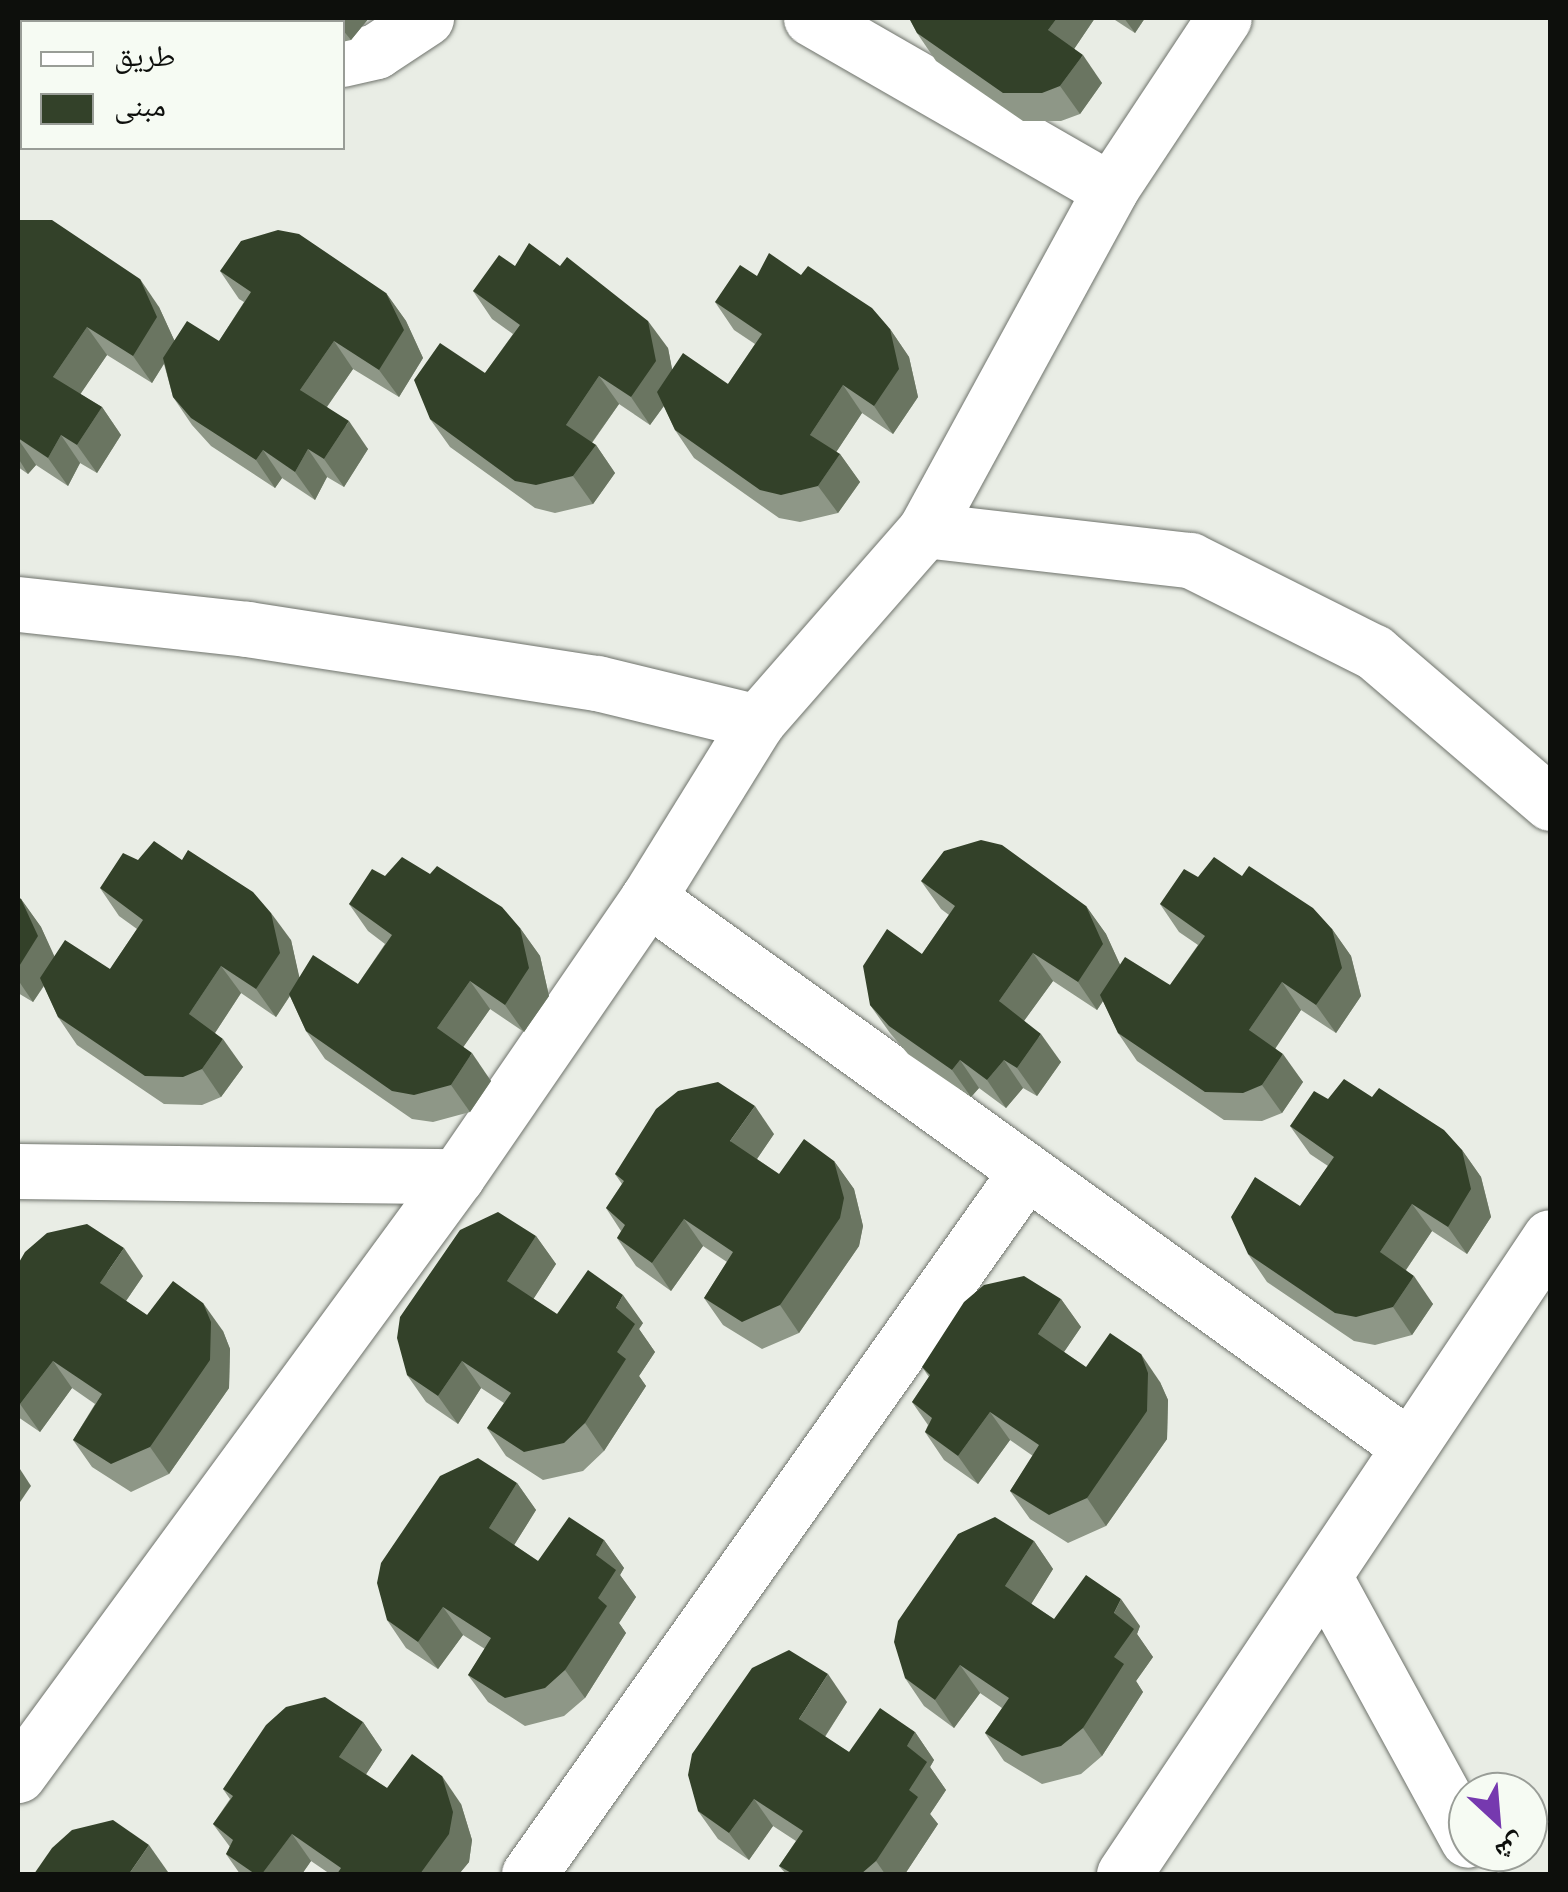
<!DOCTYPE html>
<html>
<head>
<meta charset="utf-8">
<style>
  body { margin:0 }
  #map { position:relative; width:1568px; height:1892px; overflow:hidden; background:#e9ede5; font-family:"Sofia Sans Condensed","Noto Naskh Arabic",sans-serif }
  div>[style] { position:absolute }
  .roads { filter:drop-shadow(0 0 2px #6f736c) drop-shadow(0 0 2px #6f736c) }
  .minor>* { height:55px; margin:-27.5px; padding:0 27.5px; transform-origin:27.5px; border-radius:27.5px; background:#fff }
  .wall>* { inset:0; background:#8e9787 }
  .shaded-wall>* { inset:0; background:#6a7561 }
  .building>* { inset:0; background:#334129 }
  span { translate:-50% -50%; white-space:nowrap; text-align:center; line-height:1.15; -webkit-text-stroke:10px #f6fbf3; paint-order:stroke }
  .frame { position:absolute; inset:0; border:20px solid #0d0f0c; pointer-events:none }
  .legend { position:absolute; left:20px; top:20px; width:325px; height:130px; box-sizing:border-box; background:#f6fbf3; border:2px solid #999d97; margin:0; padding:12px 18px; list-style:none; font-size:30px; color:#0d0f0c }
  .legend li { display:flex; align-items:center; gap:20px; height:50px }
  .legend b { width:50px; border:2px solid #999d97 }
  .north { position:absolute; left:1448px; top:1772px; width:100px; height:100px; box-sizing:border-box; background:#f6fbf3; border:2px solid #999d97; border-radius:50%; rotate:154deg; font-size:28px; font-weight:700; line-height:40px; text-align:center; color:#0d0f0c }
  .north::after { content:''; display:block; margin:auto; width:35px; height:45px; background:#7639af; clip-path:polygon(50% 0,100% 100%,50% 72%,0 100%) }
</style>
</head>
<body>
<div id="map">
  <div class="roads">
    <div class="minor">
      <div style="left:42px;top:18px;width:19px;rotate:12deg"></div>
      <div style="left:811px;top:18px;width:345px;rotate:29.9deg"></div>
      <div style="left:342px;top:59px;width:35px;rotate:-13deg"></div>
      <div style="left:376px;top:51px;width:60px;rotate:-33.4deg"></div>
      <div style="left:925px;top:530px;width:267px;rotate:6.5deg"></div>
      <div style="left:1190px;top:560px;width:206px;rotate:26.6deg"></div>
      <div style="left:1374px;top:652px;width:232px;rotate:40.6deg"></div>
      <div style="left:18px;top:604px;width:230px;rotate:6.2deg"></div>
      <div style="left:247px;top:629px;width:354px;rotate:8.8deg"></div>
      <div style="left:597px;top:683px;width:165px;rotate:13.7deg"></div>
      <div style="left:648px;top:898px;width:937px;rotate:35.79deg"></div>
      <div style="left:18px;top:1171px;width:439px;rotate:0.7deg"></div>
      <div style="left:1325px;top:1578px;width:298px;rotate:61.4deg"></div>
      <div style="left:18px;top:1775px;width:743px;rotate:-53.76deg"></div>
      <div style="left:457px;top:1176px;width:337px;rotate:-55.5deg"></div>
      <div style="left:648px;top:898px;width:207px;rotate:-58.2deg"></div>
      <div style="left:757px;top:722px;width:255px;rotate:-48.8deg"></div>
      <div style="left:925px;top:530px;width:387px;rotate:-61.4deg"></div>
      <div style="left:1110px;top:190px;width:206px;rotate:-56.5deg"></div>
      <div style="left:529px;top:1874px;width:860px;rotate:-54.7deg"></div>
      <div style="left:1124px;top:1874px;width:766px;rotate:-56.23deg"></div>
    </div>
  </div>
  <div class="wall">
    <div style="clip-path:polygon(271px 18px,369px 18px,351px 40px,342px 42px,342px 22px,274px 22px)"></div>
    <div style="clip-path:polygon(909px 18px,1095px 18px,1074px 49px,1102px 83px,1080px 114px,1061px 121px,1023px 121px,936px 61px,917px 33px)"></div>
    <div style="clip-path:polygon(1112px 18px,1145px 18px,1135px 33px)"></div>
    <div style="clip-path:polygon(18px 220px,159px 307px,174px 340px,219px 341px,244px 302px,239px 299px,220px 271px,386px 293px,406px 321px,423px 358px,399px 397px,353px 369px,327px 407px,368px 449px,344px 487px,327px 477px,315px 500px,282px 478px,275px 488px,211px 446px,192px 425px,173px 397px,164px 364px,152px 383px,107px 355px,80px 394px,102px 407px,121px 435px,97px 473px,80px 463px,68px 486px,36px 465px,28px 474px,18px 467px)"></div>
    <div style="clip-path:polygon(515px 266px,668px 348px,672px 370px,728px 384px,755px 344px,734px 330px,715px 302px,757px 276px,801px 275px,890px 329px,909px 357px,918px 397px,893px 434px,862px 413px,836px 452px,840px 454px,860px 482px,838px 513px,800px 522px,779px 518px,694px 458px,675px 430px,664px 406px,650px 425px,619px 404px,592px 443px,596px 445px,615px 473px,593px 504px,555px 513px,535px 508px,450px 447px,430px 419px,485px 373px,513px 334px,492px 319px,473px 291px)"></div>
    <div style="clip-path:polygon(385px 876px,520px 928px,540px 956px,549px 996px,524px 1032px,490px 1009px,463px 1047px,491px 1081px,470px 1112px,433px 1122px,412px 1119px,325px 1059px,306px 1031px,290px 996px,276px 1017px,241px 993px,215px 1033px,243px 1067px,221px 1097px,202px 1105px,164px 1104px,77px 1045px,58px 1017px,44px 986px,33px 1002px,18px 993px,18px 897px,21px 899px,41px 927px,54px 957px,110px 969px,137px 929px,119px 916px,100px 888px,291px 940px,299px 977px,358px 984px,385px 944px,368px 931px,349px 904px)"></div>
    <div style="clip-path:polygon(1242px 876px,1332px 929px,1351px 956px,1361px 996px,1336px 1033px,1301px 1010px,1275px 1048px,1303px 1082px,1282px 1113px,1262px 1121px,1224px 1120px,1137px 1061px,1118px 1033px,1103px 1001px,1097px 1010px,1053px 981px,1024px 1021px,1061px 1062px,1037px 1096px,1023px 1088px,1006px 1108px,979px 1088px,971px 1097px,908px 1054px,890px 1033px,870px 1005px,922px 954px,949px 915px,941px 909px,921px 881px,1086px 906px,1106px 934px,1120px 965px,1170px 985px,1198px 945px,1179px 932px,1160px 904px,1198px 877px)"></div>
    <div style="clip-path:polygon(1372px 1097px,1462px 1150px,1481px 1177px,1491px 1217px,1467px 1254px,1432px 1231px,1406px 1270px,1433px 1304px,1412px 1335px,1375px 1345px,1354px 1341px,1267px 1282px,1248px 1254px,1300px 1206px,1328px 1166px,1310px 1154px,1290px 1126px,1328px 1099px)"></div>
    <div style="clip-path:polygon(774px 1134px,757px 1159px,779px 1174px,834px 1161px,854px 1189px,863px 1226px,859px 1246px,799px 1333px,762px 1349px,723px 1325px,704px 1298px,727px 1262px,703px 1246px,671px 1291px,636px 1266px,617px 1238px,621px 1231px,606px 1208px,622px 1184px,615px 1174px)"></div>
    <div style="clip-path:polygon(536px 1236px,556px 1264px,533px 1299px,557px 1314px,643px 1323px,639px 1329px,655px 1352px,639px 1376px,646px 1386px,604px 1451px,583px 1471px,543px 1480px,506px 1456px,487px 1428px,504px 1403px,481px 1388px,458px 1424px,426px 1402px,407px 1375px)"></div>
    <div style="clip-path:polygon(18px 1264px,143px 1276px,126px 1301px,147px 1315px,223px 1331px,230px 1349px,229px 1388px,169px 1474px,131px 1492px,92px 1467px,73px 1440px,95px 1404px,72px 1388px,40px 1432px,18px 1417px)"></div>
    <div style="clip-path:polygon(1061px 1299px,1081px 1327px,1064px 1352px,1086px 1367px,1160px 1382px,1168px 1400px,1167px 1439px,1106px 1526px,1068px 1543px,1030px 1519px,1010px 1491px,1033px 1456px,1010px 1440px,978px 1484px,944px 1460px,925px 1432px,928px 1425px,912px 1402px,929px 1377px,922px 1367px)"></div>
    <div style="clip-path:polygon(517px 1483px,536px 1510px,514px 1545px,538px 1561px,604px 1540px,624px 1568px,620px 1575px,636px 1597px,619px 1623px,626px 1633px,585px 1698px,564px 1716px,525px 1726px,488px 1702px,468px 1675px,485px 1649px,463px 1635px,438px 1669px,406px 1648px,387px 1620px)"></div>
    <div style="clip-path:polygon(1034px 1541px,1053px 1569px,1031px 1604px,1054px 1619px,1140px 1626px,1137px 1634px,1153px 1657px,1136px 1681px,1143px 1692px,1102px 1756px,1081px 1774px,1042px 1784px,1004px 1761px,985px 1733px,1002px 1708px,980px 1693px,954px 1728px,924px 1706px,905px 1678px)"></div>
    <div style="clip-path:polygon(847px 1702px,825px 1737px,849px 1752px,915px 1732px,934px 1760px,930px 1767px,946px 1790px,930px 1814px,938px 1824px,905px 1874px,786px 1874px,779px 1866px,796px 1841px,773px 1826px,749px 1860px,718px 1839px,698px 1811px)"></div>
    <div style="clip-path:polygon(363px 1722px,382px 1750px,366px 1774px,387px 1788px,461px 1804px,472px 1840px,469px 1862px,459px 1874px,330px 1874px,311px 1861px,302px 1874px,240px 1874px,226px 1854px,230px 1847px,213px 1824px,230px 1799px,223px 1789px)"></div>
  </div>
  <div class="shaded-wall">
    <div style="clip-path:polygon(335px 18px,369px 18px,351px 40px,342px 29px,342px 22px,338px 22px)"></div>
    <div style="clip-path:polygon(1057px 18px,1095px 18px,1068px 58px,1048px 30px)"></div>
    <div style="clip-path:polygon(1124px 18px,1145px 18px,1135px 33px)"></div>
    <div style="clip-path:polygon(1083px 55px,1102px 83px,1080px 114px,1060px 86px)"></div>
    <div style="clip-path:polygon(140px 279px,159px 307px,176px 344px,152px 383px,133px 356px)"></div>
    <div style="clip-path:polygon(386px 293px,406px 321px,423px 358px,399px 397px,379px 370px)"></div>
    <div style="clip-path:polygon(648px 321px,668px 348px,676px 389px,650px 425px,631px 397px)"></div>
    <div style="clip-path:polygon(87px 327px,107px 355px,73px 405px,53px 377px)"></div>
    <div style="clip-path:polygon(890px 329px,909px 357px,918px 397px,893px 434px,874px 406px)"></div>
    <div style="clip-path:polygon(334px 341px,353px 369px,319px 418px,300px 390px)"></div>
    <div style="clip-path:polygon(599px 376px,619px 404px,585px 452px,566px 425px)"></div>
    <div style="clip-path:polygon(843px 385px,862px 413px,829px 463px,810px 435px)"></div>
    <div style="clip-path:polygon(102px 407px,121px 435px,97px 473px,77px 445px)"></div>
    <div style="clip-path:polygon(349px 421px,368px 449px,344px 487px,324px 459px)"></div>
    <div style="clip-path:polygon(61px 435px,80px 463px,68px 486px,48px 458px)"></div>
    <div style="clip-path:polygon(18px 439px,36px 465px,28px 474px,18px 458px)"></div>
    <div style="clip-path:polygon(596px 445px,615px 473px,593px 504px,573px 476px)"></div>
    <div style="clip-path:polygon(308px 449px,327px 477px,315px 500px,295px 472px)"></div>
    <div style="clip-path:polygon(263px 450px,282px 478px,275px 488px,256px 460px)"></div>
    <div style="clip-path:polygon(840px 454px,860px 482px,838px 513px,818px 486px)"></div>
    <div style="clip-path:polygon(21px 899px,41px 927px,58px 964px,33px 1002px,18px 980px)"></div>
    <div style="clip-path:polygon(1086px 906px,1106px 934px,1123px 971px,1097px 1010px,1078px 982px)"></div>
    <div style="clip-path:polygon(271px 913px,291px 940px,300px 980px,276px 1017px,256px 989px)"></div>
    <div style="clip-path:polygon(520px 928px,540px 956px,549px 996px,524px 1032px,505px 1005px)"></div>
    <div style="clip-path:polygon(1332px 929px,1351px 956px,1361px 996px,1336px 1033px,1316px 1005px)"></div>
    <div style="clip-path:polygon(1033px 953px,1053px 981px,1018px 1029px,999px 1001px)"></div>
    <div style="clip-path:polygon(221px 966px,241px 993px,209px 1042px,189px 1014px)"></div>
    <div style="clip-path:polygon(470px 981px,490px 1009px,457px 1056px,437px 1028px)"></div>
    <div style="clip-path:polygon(1282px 982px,1301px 1010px,1269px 1058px,1249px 1030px)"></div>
    <div style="clip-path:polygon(1041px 1034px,1061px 1062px,1037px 1096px,1017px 1068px)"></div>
    <div style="clip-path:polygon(223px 1039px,243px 1067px,221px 1097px,202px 1069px)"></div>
    <div style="clip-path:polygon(472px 1053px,491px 1081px,470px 1112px,451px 1085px)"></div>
    <div style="clip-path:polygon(1283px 1054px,1303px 1082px,1282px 1113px,1262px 1085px)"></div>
    <div style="clip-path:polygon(960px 1060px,979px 1088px,971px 1097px,952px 1070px)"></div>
    <div style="clip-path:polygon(1004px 1060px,1023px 1088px,1006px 1108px,987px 1080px)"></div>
    <div style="clip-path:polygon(755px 1106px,774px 1134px,750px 1169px,730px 1141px)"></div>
    <div style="clip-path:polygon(1462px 1150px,1481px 1177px,1491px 1217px,1467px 1254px,1448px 1227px)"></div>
    <div style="clip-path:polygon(834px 1161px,854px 1189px,863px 1226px,859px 1246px,799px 1333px,780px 1305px)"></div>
    <div style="clip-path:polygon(1412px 1204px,1432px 1231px,1399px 1280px,1380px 1252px)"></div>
    <div style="clip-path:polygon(684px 1219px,703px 1246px,671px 1291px,652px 1263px)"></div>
    <div style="clip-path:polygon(536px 1236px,556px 1264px,527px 1309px,507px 1281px)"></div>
    <div style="clip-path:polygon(124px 1248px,143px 1276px,119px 1311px,100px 1283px)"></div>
    <div style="clip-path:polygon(1414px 1276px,1433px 1304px,1412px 1335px,1393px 1307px)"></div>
    <div style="clip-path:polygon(623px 1295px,643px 1323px,639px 1329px,655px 1352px,639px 1376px,646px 1386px,604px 1451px,585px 1423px,617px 1352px,616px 1308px)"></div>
    <div style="clip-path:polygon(1061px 1299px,1081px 1327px,1057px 1362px,1038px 1334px)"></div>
    <div style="clip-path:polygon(203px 1303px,223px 1331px,230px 1349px,229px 1388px,169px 1474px,150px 1447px)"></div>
    <div style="clip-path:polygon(1141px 1354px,1160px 1382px,1168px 1400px,1167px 1439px,1106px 1526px,1087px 1498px)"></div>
    <div style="clip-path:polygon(53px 1361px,72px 1388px,40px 1432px,20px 1404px)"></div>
    <div style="clip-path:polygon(462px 1361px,481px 1388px,458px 1424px,438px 1396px)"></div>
    <div style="clip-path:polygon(990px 1412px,1010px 1440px,978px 1484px,958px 1456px)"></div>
    <div style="clip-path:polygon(18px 1466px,31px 1486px,18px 1505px)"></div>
    <div style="clip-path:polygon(517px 1483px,536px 1510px,508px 1555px,489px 1528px)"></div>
    <div style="clip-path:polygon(604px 1540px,624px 1568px,620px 1575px,636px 1597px,619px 1623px,626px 1633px,585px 1698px,565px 1670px,598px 1598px,596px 1555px)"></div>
    <div style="clip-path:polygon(1034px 1541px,1053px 1569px,1025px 1614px,1005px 1586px)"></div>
    <div style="clip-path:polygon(1121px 1599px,1140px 1626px,1137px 1634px,1153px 1657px,1136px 1681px,1143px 1692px,1102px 1756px,1083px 1728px,1114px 1613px)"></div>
    <div style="clip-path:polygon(443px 1607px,463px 1635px,438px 1669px,418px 1642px)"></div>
    <div style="clip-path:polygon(960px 1665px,980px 1693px,954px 1728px,935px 1700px)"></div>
    <div style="clip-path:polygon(828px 1674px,847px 1702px,818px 1747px,799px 1719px)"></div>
    <div style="clip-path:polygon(363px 1722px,382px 1750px,359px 1785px,339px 1757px)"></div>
    <div style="clip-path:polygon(915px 1732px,934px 1760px,930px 1767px,946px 1790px,930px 1814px,938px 1824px,905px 1874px,885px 1874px,876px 1861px,907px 1746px)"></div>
    <div style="clip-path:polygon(442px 1776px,461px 1804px,472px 1840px,469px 1862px,459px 1874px,420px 1874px)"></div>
    <div style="clip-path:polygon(754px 1799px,773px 1826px,749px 1860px,729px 1833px)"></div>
    <div style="clip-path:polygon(292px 1834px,311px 1861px,302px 1874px,262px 1874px)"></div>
    <div style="clip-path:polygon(149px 1845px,168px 1872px,167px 1874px,129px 1874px)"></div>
  </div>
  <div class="building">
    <div style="clip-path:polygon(909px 18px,1057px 18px,1048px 30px,1083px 55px,1060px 86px,1042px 93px,1003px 93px,917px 33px)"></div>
    <div style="clip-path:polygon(18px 220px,52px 220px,140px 279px,157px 317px,133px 356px,87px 327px,53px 377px,102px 407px,77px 445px,61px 435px,48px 458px,18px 438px)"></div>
    <div style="clip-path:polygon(278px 230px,299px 234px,386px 293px,404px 330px,379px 370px,334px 341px,300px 390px,349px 421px,324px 459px,308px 449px,295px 472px,263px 450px,256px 460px,191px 418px,173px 397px,163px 358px,187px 321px,219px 341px,251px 292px,220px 271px,241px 241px)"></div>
    <div style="clip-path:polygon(529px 243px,560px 266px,567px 257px,648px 321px,656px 361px,631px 397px,599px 376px,566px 425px,596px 445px,573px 476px,536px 485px,515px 481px,430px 419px,414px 380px,440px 343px,485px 373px,520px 325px,473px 291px,499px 255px,515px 266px)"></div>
    <div style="clip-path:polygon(769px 253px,801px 275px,808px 266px,872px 308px,890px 329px,899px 369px,874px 406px,843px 385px,810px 435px,840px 454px,818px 486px,781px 495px,760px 490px,675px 430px,657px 392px,683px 353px,728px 384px,762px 334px,715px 302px,740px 265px,757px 276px)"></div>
    <div style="clip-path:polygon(981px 840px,1002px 845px,1086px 906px,1103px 944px,1078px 982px,1033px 953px,999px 1001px,1041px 1034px,1017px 1068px,1004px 1060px,987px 1080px,960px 1060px,952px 1070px,889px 1026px,870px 1005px,863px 966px,887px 929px,922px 954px,955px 906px,921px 881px,944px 851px)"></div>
    <div style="clip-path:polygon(154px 841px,182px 860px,188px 850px,253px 892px,271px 913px,280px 953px,256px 989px,221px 966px,189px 1014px,223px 1039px,202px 1069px,183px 1077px,145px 1076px,58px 1017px,40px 978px,65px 940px,110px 969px,143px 920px,100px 888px,123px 853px,138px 860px)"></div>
    <div style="clip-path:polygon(402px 857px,430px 874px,437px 866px,502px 907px,520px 928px,529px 968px,505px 1005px,470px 981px,437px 1028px,472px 1053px,451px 1085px,414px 1095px,392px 1091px,306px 1031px,289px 994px,313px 955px,358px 984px,392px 935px,349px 904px,372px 869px,385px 876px)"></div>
    <div style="clip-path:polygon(1214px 857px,1242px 876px,1249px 866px,1313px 908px,1332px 929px,1342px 968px,1316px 1005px,1282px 982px,1249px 1030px,1283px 1054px,1262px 1085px,1243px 1093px,1205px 1092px,1118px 1033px,1100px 995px,1125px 957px,1170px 985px,1205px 936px,1160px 904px,1184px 869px,1198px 877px)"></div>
    <div style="clip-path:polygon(18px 897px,21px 899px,38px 936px,18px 968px)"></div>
    <div style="clip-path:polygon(1344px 1079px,1372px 1097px,1379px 1088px,1444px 1130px,1462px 1150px,1471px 1189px,1448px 1227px,1412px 1204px,1380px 1252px,1414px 1276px,1393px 1307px,1356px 1317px,1335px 1313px,1248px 1254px,1231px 1217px,1255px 1177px,1300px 1206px,1334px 1157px,1290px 1126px,1314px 1091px,1328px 1099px)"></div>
    <div style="clip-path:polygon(718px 1082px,755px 1106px,730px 1141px,779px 1174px,804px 1139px,834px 1161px,844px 1198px,840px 1218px,780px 1305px,742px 1322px,704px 1298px,733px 1252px,684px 1219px,652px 1263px,617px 1238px,625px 1225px,606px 1208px,624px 1181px,615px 1174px,656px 1109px,678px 1091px)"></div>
    <div style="clip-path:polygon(498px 1212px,536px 1236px,507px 1281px,557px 1314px,588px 1270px,623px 1295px,616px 1308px,635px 1324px,617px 1352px,626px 1359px,585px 1423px,564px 1443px,524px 1452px,487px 1428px,511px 1393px,462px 1361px,438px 1396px,407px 1375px,397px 1338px,400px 1317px,460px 1230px)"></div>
    <div style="clip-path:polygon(87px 1224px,124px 1248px,100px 1283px,147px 1315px,173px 1281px,203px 1303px,211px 1322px,210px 1360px,150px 1447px,111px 1464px,73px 1440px,102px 1394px,53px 1361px,20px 1404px,18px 1402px,18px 1264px,25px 1252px,47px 1233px)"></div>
    <div style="clip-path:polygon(1024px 1276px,1061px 1299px,1038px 1334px,1086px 1367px,1110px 1333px,1141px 1354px,1148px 1373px,1147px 1411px,1087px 1498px,1049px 1515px,1010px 1491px,1039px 1445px,990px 1412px,958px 1456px,925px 1432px,932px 1418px,912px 1402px,930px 1375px,922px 1367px,964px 1302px,984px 1285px)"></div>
    <div style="clip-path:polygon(478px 1458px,517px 1483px,489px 1528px,538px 1561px,569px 1517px,604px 1540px,596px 1555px,616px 1570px,598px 1598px,607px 1606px,565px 1670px,545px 1688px,505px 1698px,468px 1675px,491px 1638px,443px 1607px,418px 1642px,387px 1620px,377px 1583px,381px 1563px,440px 1476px)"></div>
    <div style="clip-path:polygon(995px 1517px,1034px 1541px,1005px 1586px,1054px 1619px,1086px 1575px,1121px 1599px,1114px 1613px,1134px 1629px,1114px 1657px,1124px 1664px,1083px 1728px,1061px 1746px,1022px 1756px,985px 1733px,1009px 1698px,960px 1665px,935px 1700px,905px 1678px,894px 1642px,898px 1621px,958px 1534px)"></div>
    <div style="clip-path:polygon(789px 1650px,828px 1674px,799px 1719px,849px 1752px,880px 1708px,915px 1732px,907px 1746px,927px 1762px,909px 1790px,918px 1797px,876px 1861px,861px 1874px,793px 1874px,779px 1866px,803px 1831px,754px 1799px,729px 1833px,698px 1811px,688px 1775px,692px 1754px,752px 1668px)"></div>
    <div style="clip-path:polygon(325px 1697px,363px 1722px,339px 1757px,387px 1788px,412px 1754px,442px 1776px,453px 1812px,449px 1834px,420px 1874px,337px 1874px,341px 1868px,292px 1834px,262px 1874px,255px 1874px,226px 1854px,233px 1840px,213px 1824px,233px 1796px,223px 1789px,266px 1725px,286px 1707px)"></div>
    <div style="clip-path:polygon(113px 1820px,149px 1845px,129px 1874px,34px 1874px,52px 1848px,72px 1830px)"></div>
  </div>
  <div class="frame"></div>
  <ul class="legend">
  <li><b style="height:12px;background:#fff"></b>طريق</li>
  <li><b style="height:28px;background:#334129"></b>مبنى</li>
  </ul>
  <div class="north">ش</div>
</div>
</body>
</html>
